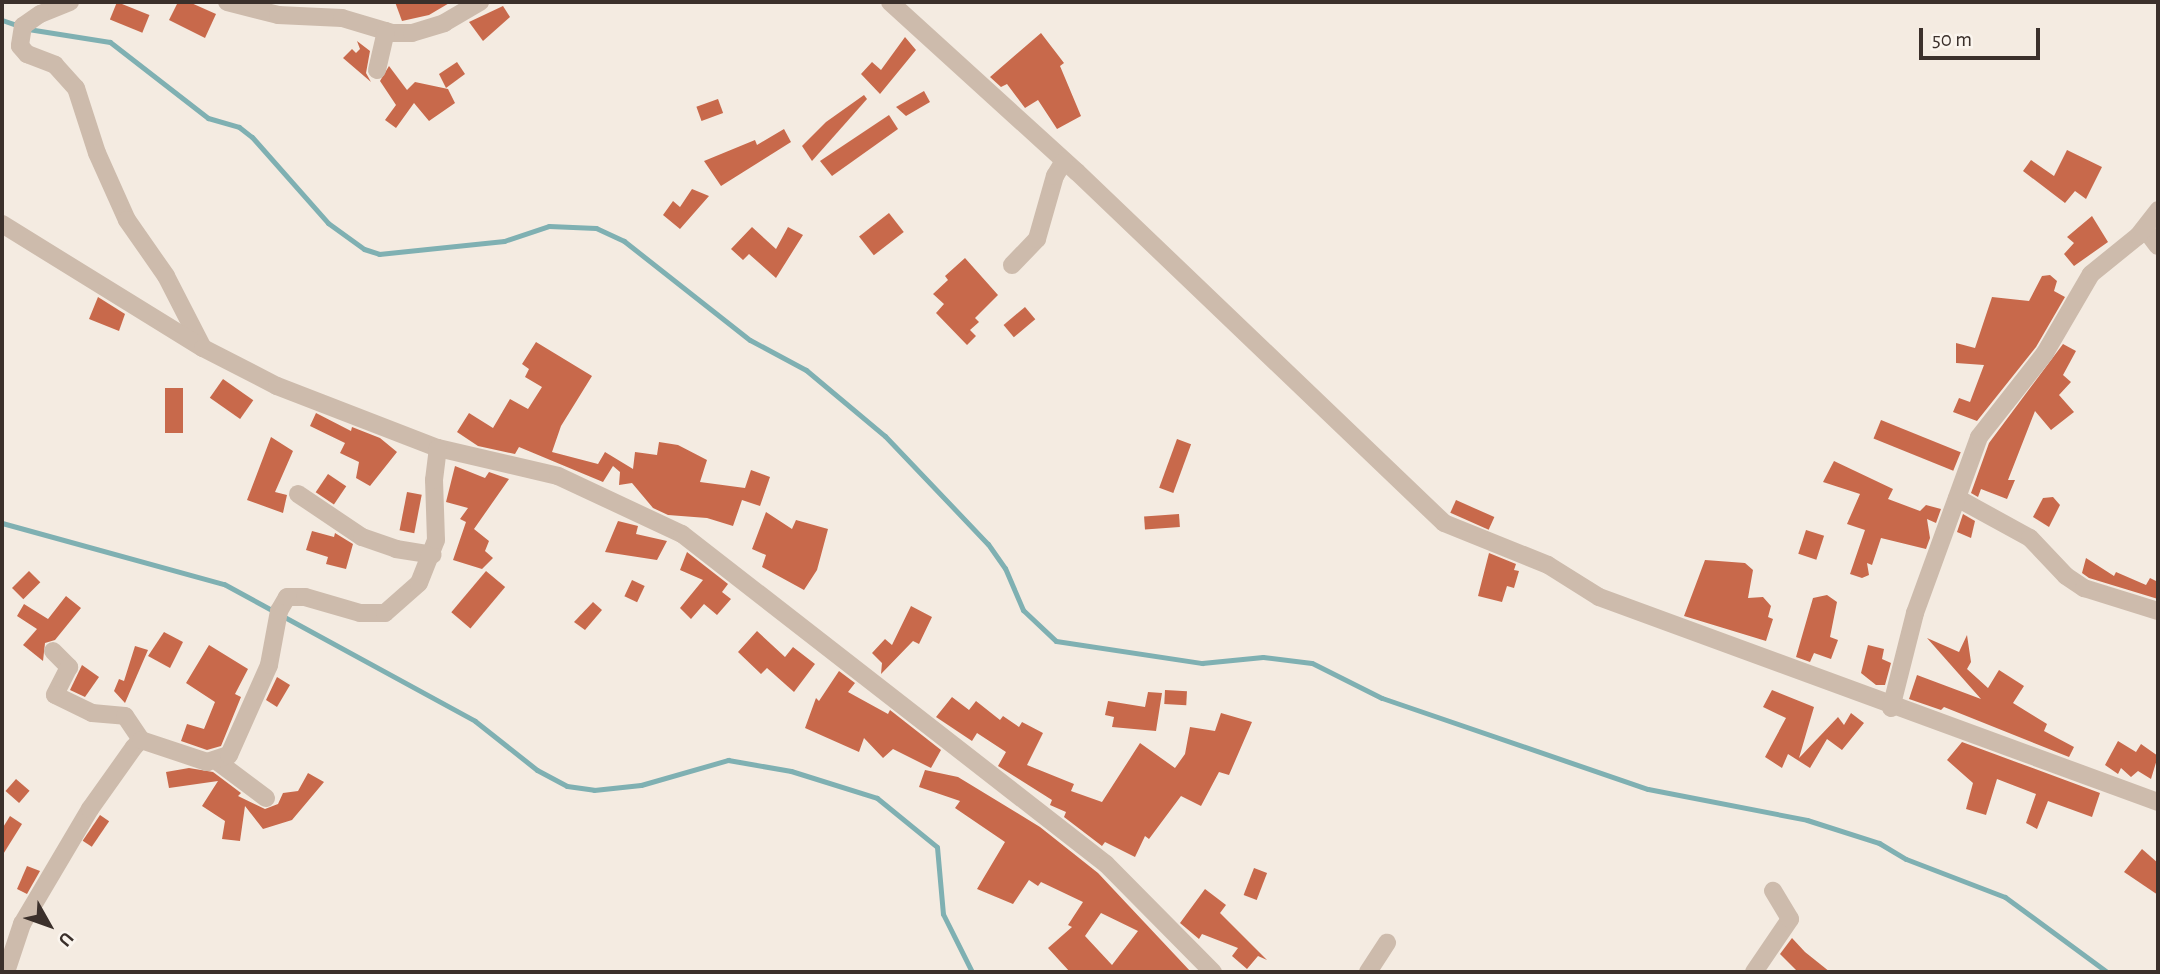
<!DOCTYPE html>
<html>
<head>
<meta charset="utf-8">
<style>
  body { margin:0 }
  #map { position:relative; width:2160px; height:974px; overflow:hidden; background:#f4ebe1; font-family:"Alegreya Sans",sans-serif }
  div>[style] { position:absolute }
  .stream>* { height:5px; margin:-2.5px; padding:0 2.5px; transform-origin:2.5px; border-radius:2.5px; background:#7fb0b2 }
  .building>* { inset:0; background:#c8694b; transform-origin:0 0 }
  .minor>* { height:18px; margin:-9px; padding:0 9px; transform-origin:9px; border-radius:9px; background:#cdbbac }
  span { translate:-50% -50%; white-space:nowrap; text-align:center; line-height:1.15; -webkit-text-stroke:7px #fbf5ee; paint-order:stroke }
  .frame { position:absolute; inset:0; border:4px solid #3b302b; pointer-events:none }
  .north { position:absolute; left:14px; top:890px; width:70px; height:70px; -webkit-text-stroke:5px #fbf5ee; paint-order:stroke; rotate:130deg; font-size:19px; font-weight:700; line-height:28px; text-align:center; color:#3b302b }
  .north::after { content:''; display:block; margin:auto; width:24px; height:32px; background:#3b302b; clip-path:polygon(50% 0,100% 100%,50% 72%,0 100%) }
  .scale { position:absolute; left:1919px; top:28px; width:121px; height:32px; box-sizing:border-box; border:4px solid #3b302b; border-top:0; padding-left:9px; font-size:21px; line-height:24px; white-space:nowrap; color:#3b302b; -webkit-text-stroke:5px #fbf5ee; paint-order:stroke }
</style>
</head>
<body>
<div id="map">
  <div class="stream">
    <div style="left:2px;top:20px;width:18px;rotate:19deg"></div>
    <div style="left:28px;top:29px;width:83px;rotate:9deg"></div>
    <div style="left:110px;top:42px;width:124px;rotate:37.8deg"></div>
    <div style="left:208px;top:118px;width:32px;rotate:16deg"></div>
    <div style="left:239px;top:127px;width:16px;rotate:38deg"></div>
    <div style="left:252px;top:137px;width:115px;rotate:48.5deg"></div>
    <div style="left:328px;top:223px;width:44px;rotate:35.8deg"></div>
    <div style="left:364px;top:249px;width:16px;rotate:18deg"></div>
    <div style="left:379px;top:254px;width:126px;rotate:-5.9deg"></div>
    <div style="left:504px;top:241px;width:47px;rotate:-18.4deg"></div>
    <div style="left:549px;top:226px;width:47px;rotate:2.4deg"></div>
    <div style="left:596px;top:228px;width:31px;rotate:25deg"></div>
    <div style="left:624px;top:241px;width:160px;rotate:38.2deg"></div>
    <div style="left:750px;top:340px;width:64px;rotate:28.2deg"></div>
    <div style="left:806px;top:370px;width:103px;rotate:39.9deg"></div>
    <div style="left:885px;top:436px;width:149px;rotate:46.4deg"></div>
    <div style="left:988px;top:544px;width:29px;rotate:55deg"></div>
    <div style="left:1005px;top:568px;width:46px;rotate:66.8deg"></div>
    <div style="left:1023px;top:610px;width:45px;rotate:43.2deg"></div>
    <div style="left:1056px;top:641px;width:148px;rotate:8.6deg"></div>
    <div style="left:1202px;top:663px;width:61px;rotate:-5.6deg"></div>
    <div style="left:1263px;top:657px;width:49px;rotate:7deg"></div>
    <div style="left:1312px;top:663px;width:78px;rotate:26.6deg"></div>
    <div style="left:1382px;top:698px;width:281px;rotate:18.9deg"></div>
    <div style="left:1648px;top:789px;width:162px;rotate:11deg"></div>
    <div style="left:1807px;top:820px;width:76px;rotate:17.7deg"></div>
    <div style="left:1879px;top:843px;width:31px;rotate:31deg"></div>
    <div style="left:1906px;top:859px;width:106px;rotate:21deg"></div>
    <div style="left:2005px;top:897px;width:127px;rotate:36.3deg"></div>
    <div style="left:2px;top:523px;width:230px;rotate:15.4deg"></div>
    <div style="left:224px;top:584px;width:286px;rotate:28.6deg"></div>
    <div style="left:475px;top:721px;width:79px;rotate:38.3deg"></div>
    <div style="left:537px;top:770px;width:34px;rotate:28deg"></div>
    <div style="left:567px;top:786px;width:27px;rotate:8deg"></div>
    <div style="left:594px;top:790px;width:47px;rotate:-6.1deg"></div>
    <div style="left:641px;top:785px;width:91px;rotate:-16deg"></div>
    <div style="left:728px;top:760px;width:64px;rotate:9.9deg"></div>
    <div style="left:791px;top:771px;width:90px;rotate:17.4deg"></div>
    <div style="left:877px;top:798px;width:77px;rotate:39.2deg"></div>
    <div style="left:937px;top:847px;width:67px;rotate:84.9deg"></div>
    <div style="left:943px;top:914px;width:65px;rotate:63.4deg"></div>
  </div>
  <div class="building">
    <div style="left:117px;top:2px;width:35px;height:19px;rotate:22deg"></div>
    <div style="clip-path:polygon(178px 2px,189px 2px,216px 14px,205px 38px,169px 20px)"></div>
    <div style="clip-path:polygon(395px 2px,451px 2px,429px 15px,402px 21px)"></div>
    <div style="clip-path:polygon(503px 6px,510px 17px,483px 41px,469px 22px)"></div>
    <div style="clip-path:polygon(1041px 33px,1064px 63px,1060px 66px,1081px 116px,1057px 129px,1038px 100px,1025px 108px,1007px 84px,1001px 87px,990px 77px)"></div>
    <div style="clip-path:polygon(905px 37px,916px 50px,880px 94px,861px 74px,872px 62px,881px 70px)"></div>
    <div style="clip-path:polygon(357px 41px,370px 51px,366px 73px,371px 82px,343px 58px,352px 49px,356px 53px,360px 49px)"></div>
    <div style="clip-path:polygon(457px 62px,465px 74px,446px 88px,439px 74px)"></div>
    <div style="clip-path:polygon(389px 66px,407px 90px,415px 82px,448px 89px,455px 103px,429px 121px,414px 103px,396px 128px,385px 120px,396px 105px,380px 81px)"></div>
    <div style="clip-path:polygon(924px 91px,930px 102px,906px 116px,896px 107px)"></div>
    <div style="clip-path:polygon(864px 95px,867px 99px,812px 161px,802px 146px,826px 122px)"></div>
    <div style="left:718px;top:99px;width:15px;height:23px;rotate:70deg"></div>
    <div style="clip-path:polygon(889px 115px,898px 129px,832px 176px,820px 161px)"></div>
    <div style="clip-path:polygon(784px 129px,791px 142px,721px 186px,704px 161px,755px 140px,757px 145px)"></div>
    <div style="clip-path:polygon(2067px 150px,2102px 167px,2086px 199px,2075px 191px,2065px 203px,2023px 171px,2031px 160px,2054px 176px)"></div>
    <div style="clip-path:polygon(692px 189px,709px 196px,680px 229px,663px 215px,673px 201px,680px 207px)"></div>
    <div style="left:889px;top:213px;width:24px;height:38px;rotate:52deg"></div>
    <div style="clip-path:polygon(2092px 216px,2108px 242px,2074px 266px,2064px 254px,2074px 243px,2067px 237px)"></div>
    <div style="clip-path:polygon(752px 227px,776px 249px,788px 227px,803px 235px,776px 278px,749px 254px,743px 260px,731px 249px)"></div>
    <div style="clip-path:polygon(965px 258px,998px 295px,975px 318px,979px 322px,970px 330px,976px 336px,967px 345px,936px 313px,944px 304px,933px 294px,948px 280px,945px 276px)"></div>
    <div style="clip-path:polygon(2050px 275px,2057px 281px,2054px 291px,2065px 297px,2036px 347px,1977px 421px,1953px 412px,1959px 398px,1970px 402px,1984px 365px,1956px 363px,1956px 343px,1975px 348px,1992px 297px,2029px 301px,2042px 276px)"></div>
    <div style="clip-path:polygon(98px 297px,125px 314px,119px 331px,89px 319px)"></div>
    <div style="left:1025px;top:307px;width:16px;height:28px;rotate:50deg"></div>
    <div style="clip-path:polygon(536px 342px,592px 376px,561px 426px,552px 452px,598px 464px,605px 452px,633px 469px,635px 452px,657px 455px,659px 442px,678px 445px,707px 460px,700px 482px,745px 488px,751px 470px,770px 477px,760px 506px,742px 500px,733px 526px,707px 518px,668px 515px,653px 508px,632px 483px,619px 485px,620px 472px,613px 466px,603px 482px,519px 447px,515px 454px,478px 446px,457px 432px,469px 413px,493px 428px,510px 399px,528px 409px,542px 387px,525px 377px,529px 369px,522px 364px)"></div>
    <div style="clip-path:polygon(2063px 344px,2076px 351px,2063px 375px,2071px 382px,2059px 395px,2074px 412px,2051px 430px,2035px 411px,2008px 480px,2015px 480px,2007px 499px,1981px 489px,1978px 497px,1971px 493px,1989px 443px)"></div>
    <div style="left:223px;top:379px;width:37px;height:23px;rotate:35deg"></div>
    <div style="left:165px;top:388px;width:18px;height:45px"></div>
    <div style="clip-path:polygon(316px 413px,351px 431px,352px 427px,380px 438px,397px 452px,370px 486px,356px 478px,359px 462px,340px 453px,345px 443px,310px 426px)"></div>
    <div style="left:1881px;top:420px;width:86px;height:20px;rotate:22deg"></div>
    <div style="clip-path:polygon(271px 437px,293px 451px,275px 492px,287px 495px,283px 513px,247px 500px)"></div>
    <div style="left:1177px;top:439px;width:15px;height:52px;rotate:20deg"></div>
    <div style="clip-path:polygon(1834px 461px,1893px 489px,1888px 499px,1920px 511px,1926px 505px,1941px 509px,1936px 523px,1927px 519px,1930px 538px,1926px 549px,1881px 538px,1872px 565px,1867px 563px,1869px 575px,1862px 578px,1850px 574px,1865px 530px,1847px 524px,1860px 494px,1823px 482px)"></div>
    <div style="clip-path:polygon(455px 466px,485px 478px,489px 472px,509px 479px,474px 529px,489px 541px,485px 551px,493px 558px,482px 569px,453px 560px,466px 522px,460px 519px,468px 508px,446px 502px)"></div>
    <div style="left:328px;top:474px;width:22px;height:22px;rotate:34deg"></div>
    <div style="left:407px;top:492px;width:15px;height:39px;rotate:11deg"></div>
    <div style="clip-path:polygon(2053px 497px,2060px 505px,2049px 527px,2033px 517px,2043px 498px)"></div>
    <div style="left:1456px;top:500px;width:42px;height:14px;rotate:24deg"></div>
    <div style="clip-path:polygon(766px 512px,792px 529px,796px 520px,828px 529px,817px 570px,804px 590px,762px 567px,766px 555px,752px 549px)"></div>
    <div style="left:1179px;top:514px;width:13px;height:35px;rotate:86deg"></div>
    <div style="clip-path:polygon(1963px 514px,1975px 521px,1971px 538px,1957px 532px)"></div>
    <div style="clip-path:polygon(618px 521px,638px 526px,636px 534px,667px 541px,657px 560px,605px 552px)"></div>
    <div style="left:1806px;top:530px;width:19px;height:25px;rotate:18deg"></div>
    <div style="clip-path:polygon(312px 531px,334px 537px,335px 533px,353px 544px,346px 569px,326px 564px,328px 557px,306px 550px)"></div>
    <div style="clip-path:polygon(687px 552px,728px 584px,722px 592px,731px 599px,717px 615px,704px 604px,691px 619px,680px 608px,703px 580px,680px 570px)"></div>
    <div style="clip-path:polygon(1489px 553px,1516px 564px,1514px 570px,1519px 571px,1514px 588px,1507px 586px,1502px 602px,1478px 596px)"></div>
    <div style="clip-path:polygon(2086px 558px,2114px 576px,2116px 572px,2146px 585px,2150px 578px,2158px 582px,2158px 599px,2089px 578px,2082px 573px)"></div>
    <div style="clip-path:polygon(1705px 560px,1745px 563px,1753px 570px,1748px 598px,1763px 597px,1771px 606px,1768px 617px,1773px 619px,1766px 641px,1684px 616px)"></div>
    <div style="left:29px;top:571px;width:16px;height:24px;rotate:45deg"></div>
    <div style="left:486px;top:571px;width:25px;height:54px;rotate:40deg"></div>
    <div style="left:632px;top:580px;width:14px;height:18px;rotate:25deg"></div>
    <div style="clip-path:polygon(1827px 595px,1837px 602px,1830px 637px,1838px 640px,1831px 659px,1814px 653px,1810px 662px,1796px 657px,1813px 598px)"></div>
    <div style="clip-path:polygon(66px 596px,81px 608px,55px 640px,45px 643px,43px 661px,23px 645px,37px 629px,17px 616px,24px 604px,48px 619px)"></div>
    <div style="clip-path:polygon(593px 602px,602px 610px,585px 630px,574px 622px)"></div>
    <div style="clip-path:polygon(911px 606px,932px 617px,919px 644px,913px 641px,881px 674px,882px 663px,872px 653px,885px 639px,892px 645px)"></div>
    <div style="clip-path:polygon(757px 631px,785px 657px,793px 647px,815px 664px,794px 692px,767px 668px,761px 674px,738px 652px)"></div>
    <div style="clip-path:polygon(164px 632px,183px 642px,170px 668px,148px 656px)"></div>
    <div style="clip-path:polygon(1967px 635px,1971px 662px,1967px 669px,1988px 688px,1999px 670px,2024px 686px,2013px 703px,2047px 724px,2044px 731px,2074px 747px,2069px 757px,1944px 707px,1941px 710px,1909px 699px,1917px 675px,1981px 699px,1927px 638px,1959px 652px)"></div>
    <div style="clip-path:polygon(209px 645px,248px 669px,235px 694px,241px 697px,221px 746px,207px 750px,181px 741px,187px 724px,204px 729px,215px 702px,186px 683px)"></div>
    <div style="clip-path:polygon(1868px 645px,1884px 649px,1882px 659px,1891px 663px,1885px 685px,1876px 685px,1861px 673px)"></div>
    <div style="clip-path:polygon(135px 646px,148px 650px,125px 703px,114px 691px,119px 679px,124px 681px)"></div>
    <div style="clip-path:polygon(82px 665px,99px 677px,85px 697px,70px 690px)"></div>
    <div style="clip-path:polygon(839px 671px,855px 683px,848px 692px,888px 714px,890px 710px,941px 750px,931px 768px,893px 749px,883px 758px,864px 738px,859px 752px,805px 728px,816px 698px,819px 701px)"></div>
    <div style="clip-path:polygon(277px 677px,290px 685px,277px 707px,266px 700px)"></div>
    <div style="left:1165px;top:690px;width:22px;height:14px;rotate:3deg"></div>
    <div style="clip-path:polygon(1772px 690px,1814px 707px,1799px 758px,1838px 717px,1844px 725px,1851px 713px,1864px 723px,1842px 750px,1827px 739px,1810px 768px,1788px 754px,1782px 768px,1765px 757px,1786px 718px,1763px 707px)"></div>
    <div style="clip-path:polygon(1148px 692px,1162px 693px,1156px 731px,1112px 727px,1114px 717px,1105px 715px,1108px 701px,1145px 707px)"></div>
    <div style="clip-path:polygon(952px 697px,969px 710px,976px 701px,1000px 720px,1003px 716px,1019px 727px,1022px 722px,1043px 733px,1027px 765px,1074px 784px,1071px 791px,1102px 802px,1140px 743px,1175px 768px,1185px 754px,1190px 727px,1215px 731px,1221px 713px,1252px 722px,1229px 775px,1219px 772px,1201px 806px,1181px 796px,1149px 839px,1145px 836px,1135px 857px,1105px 842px,1102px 846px,1064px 817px,1066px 812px,1050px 805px,1052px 800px,998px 766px,1006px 752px,977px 733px,972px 741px,936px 717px)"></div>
    <div style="clip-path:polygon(2118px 741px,2136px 752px,2141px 744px,2158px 756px,2151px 779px,2138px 771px,2131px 777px,2121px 768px,2118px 774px,2105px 765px)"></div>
    <div style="clip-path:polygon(1962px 742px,2100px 793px,2092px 817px,2048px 801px,2037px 829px,2026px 823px,2036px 794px,1997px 779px,1986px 815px,1966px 809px,1973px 783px,1947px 760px)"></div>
    <div style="clip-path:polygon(189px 768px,213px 772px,241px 793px,238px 796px,265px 809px,278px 804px,283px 793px,298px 791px,308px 773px,324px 782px,292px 820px,263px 829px,245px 806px,240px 841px,222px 839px,225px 821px,202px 806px,218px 781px,169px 788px,166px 772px)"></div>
    <div style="clip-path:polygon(evenodd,925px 770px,958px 777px,1040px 827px,1098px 873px,1191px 972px,1070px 972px,1048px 948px,1072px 927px,1068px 925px,1083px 902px,1041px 882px,1038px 886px,1029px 880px,1013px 904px,977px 889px,1005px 842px,955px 808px,960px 801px,919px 787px,925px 770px,1101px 913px,1138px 931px,1112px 965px,1085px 936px,1101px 913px)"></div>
    <div style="left:16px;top:779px;width:18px;height:16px;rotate:41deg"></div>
    <div style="left:100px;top:815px;width:11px;height:31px;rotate:34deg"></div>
    <div style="clip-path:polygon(10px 816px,22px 824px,2px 856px,2px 829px)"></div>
    <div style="clip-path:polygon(2142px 849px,2158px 863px,2158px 895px,2124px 872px)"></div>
    <div style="clip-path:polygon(27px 866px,40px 871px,27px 894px,17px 889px)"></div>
    <div style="left:1254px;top:868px;width:14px;height:29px;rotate:21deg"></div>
    <div style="clip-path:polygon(1205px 889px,1226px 905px,1220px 913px,1267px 960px,1258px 956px,1247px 969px,1232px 956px,1238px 948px,1202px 934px,1199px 939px,1180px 923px)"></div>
    <div style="clip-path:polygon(1792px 938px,1805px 952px,1830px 972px,1798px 972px,1780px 954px)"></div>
  </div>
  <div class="minor">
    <div style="left:70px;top:2px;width:32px;rotate:158deg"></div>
    <div style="left:40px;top:14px;width:21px;rotate:145deg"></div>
    <div style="left:23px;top:26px;width:20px;rotate:99deg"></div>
    <div style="left:20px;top:46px;width:11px;rotate:49deg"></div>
    <div style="left:27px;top:54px;width:30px;rotate:21deg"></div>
    <div style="left:55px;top:65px;width:31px;rotate:48deg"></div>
    <div style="left:76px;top:88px;width:68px;rotate:72.1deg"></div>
    <div style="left:97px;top:153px;width:73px;rotate:65.9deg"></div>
    <div style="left:127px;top:220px;width:68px;rotate:55.1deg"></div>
    <div style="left:166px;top:276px;width:81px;rotate:62.8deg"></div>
    <div style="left:227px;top:2px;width:53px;rotate:14.3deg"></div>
    <div style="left:278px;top:15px;width:64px;rotate:2.7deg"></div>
    <div style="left:342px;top:18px;width:52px;rotate:16.7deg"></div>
    <div style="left:392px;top:33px;width:20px"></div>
    <div style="left:412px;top:33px;width:34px;rotate:-17deg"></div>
    <div style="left:444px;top:23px;width:42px;rotate:-30.3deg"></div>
    <div style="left:890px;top:2px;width:253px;rotate:42.3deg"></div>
    <div style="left:1077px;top:172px;width:508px;rotate:43.72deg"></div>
    <div style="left:1444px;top:523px;width:112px;rotate:22deg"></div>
    <div style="left:1548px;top:565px;width:60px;rotate:32.1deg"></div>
    <div style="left:1599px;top:597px;width:595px;rotate:20.14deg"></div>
    <div style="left:377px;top:70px;width:40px;rotate:-77deg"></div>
    <div style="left:2px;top:224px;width:236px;rotate:31.7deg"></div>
    <div style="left:203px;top:348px;width:83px;rotate:27.2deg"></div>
    <div style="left:277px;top:386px;width:173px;rotate:21.1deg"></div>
    <div style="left:438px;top:448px;width:123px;rotate:13.1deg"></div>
    <div style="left:558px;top:476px;width:137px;rotate:25.1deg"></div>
    <div style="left:682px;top:534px;width:537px;rotate:37.89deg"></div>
    <div style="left:1106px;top:864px;width:152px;rotate:45.3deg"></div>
    <div style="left:2145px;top:229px;width:21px;rotate:53deg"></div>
    <div style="left:1012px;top:265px;width:36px;rotate:-46deg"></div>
    <div style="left:1037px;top:239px;width:66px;rotate:-74.1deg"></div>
    <div style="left:1055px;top:176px;width:17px;rotate:-59deg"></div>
    <div style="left:298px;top:494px;width:77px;rotate:33.9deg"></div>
    <div style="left:362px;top:537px;width:36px;rotate:19deg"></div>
    <div style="left:396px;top:549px;width:37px;rotate:9deg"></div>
    <div style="left:1957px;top:498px;width:83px;rotate:28.7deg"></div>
    <div style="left:2030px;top:538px;width:52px;rotate:46.5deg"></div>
    <div style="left:2066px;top:576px;width:22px;rotate:34deg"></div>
    <div style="left:2084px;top:588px;width:77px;rotate:17.3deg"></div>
    <div style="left:53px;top:651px;width:23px;rotate:45deg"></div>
    <div style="left:69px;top:667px;width:31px;rotate:117deg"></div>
    <div style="left:55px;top:695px;width:41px;rotate:25.9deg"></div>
    <div style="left:92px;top:713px;width:33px;rotate:5deg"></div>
    <div style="left:125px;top:716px;width:29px;rotate:56deg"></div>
    <div style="left:1891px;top:708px;width:98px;rotate:-75.8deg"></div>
    <div style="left:1915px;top:613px;width:187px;rotate:-70deg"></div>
    <div style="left:1979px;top:437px;width:107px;rotate:-51.8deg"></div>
    <div style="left:2045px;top:353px;width:91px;rotate:-59.8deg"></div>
    <div style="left:2091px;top:274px;width:60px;rotate:-39deg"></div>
    <div style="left:2138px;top:236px;width:33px;rotate:-52deg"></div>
    <div style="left:218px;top:762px;width:60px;rotate:36.9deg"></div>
    <div style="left:6px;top:972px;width:51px;rotate:-71.6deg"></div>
    <div style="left:22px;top:924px;width:134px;rotate:-59.4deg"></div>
    <div style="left:90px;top:809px;width:76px;rotate:-54.6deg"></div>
    <div style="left:134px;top:747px;width:10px;rotate:-45deg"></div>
    <div style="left:141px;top:740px;width:70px;rotate:18.4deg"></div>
    <div style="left:207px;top:762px;width:23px;rotate:-18deg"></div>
    <div style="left:229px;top:755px;width:98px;rotate:-66deg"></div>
    <div style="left:269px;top:665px;width:55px;rotate:-79.5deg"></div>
    <div style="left:279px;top:611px;width:16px;rotate:-60deg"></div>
    <div style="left:287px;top:597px;width:18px"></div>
    <div style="left:305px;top:597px;width:57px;rotate:16.2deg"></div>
    <div style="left:360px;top:613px;width:25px"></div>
    <div style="left:385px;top:613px;width:45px;rotate:-41.4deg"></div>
    <div style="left:419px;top:583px;width:46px;rotate:-68.4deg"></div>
    <div style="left:436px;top:540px;width:60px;rotate:-91.9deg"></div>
    <div style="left:434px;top:480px;width:32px;rotate:-83deg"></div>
    <div style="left:1368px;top:972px;width:35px;rotate:-57deg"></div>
    <div style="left:1754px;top:972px;width:64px;rotate:-55.8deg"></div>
    <div style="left:1790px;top:919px;width:33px;rotate:-121deg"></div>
  </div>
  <div class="frame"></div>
  <div class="north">U</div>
  <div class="scale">50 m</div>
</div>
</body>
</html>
